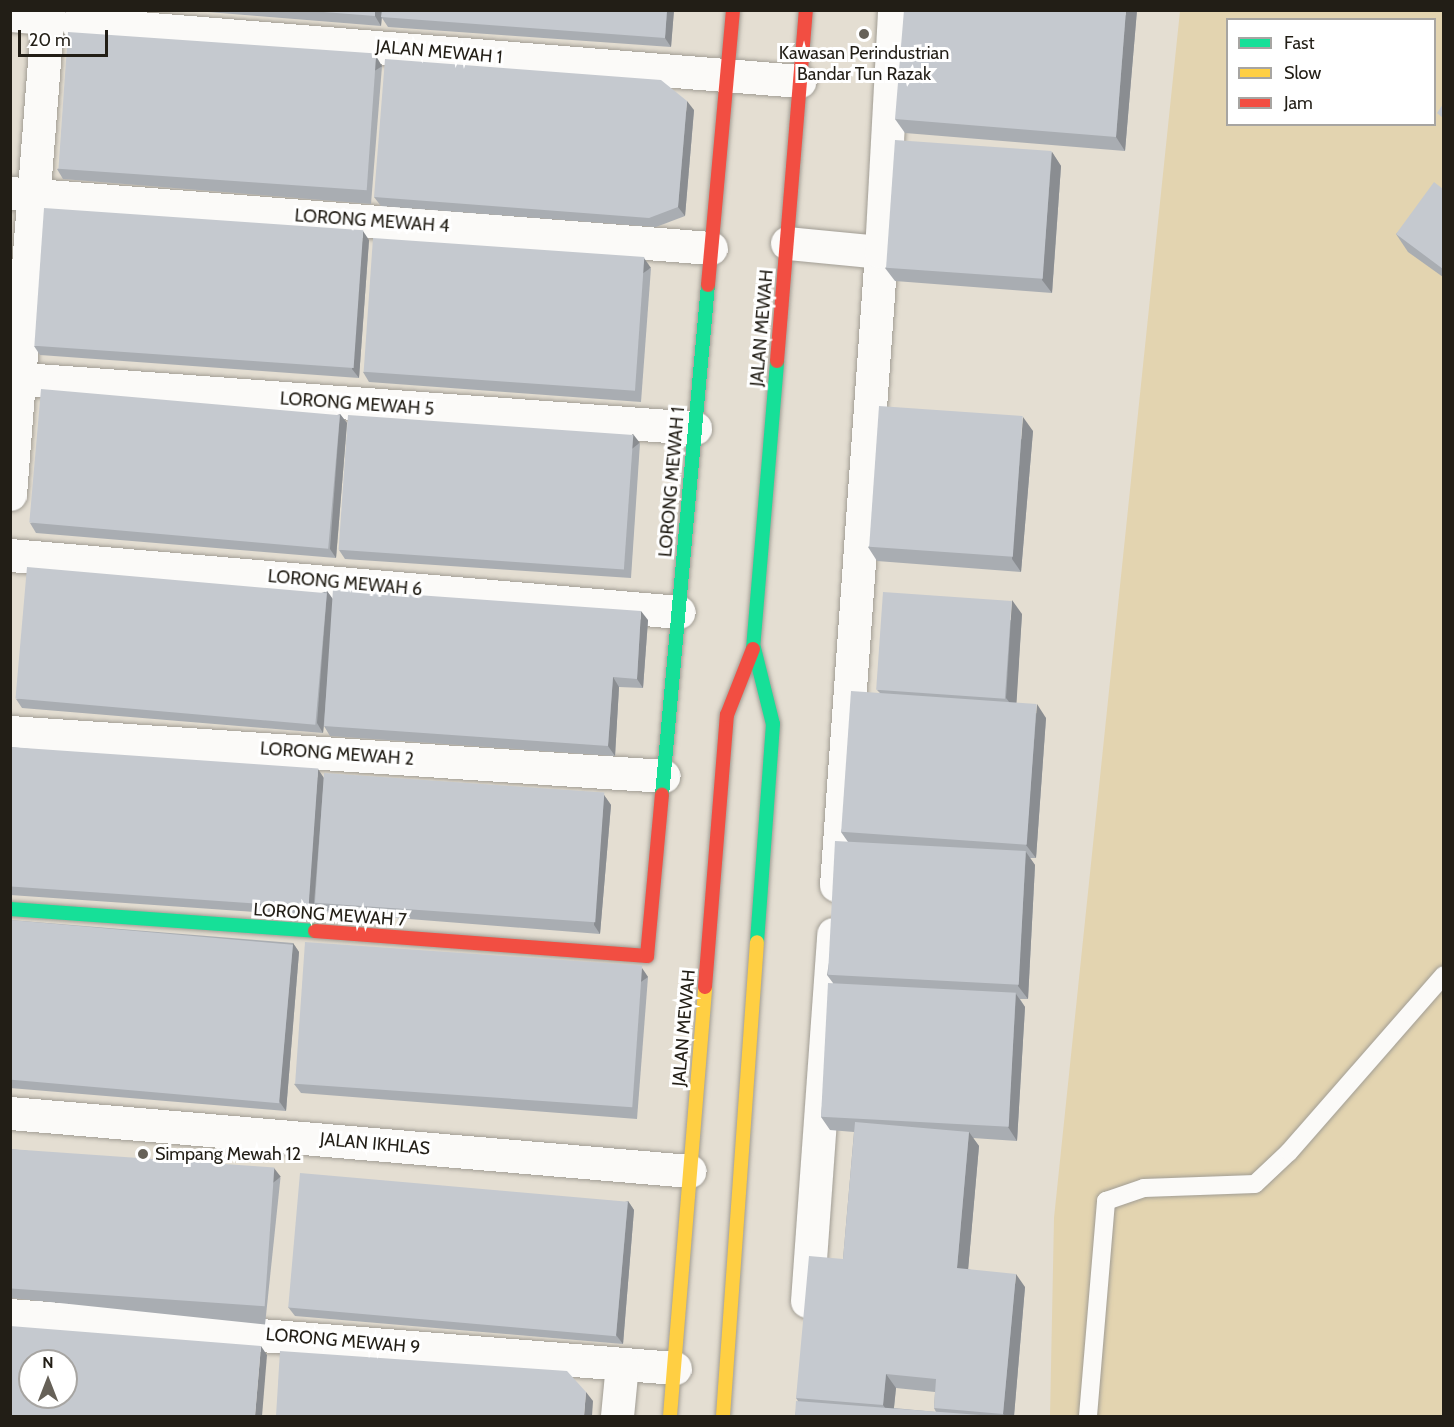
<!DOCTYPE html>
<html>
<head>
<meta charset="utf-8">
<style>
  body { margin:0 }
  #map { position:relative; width:1454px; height:1427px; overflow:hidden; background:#e4ded2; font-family:Cabin,sans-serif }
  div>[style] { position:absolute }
  .green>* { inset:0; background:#e3d4b0 }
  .roads { filter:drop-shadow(0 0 2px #a19d94) drop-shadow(0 0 2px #a19d94) }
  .lane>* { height:18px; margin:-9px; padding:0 9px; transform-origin:9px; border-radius:9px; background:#fbfaf8 }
  .street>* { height:33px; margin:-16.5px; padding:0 16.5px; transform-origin:16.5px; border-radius:16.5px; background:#fbfaf8 }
  .fast>* { height:14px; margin:-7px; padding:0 7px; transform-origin:7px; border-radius:7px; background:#16e098 }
  .slow>* { height:14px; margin:-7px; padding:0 7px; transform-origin:7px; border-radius:7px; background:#ffcf43 }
  .jam>* { height:14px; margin:-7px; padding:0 7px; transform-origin:7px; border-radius:7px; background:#f24e42 }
  .wall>* { inset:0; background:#a9adb2; transform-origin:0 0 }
  .shaded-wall>* { inset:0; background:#8a8d91; transform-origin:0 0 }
  .building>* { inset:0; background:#c5c9cf; transform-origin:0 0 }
  .dots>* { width:16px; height:16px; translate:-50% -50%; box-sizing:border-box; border:3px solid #fff; border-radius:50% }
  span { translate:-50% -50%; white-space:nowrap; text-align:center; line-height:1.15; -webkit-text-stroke:6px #fff; paint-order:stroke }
  .street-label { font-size:18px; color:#221e16 }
  .poi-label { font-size:18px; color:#221e16 }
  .left { translate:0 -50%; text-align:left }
  .frame { position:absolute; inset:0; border:12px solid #221e16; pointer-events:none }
  .legend { position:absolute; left:1226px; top:18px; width:210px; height:108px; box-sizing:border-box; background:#fff; border:2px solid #a7a5a2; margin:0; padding:8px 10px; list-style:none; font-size:18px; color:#221e16 }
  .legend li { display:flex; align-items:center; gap:12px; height:30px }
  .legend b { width:30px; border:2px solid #a7a5a2 }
  .north { position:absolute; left:18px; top:1349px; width:60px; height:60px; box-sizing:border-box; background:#fff; border:2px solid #a7a5a2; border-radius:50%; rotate:0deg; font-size:16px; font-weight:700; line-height:24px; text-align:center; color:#221e16 }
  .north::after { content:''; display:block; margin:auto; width:21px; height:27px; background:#666158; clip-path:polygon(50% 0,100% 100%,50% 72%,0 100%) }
  .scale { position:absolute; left:18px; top:30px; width:90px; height:27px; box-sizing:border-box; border:3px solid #221e16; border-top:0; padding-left:8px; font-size:18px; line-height:21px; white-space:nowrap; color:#221e16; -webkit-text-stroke:4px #fff; paint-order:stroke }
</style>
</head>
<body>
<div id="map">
  <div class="green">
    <div style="clip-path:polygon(evenodd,1180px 11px,1443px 11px,1443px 1416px,1050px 1416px,1054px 1218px,1180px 11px,1228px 20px,1434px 20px,1434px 124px,1228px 124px,1228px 20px)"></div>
  </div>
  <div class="roads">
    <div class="lane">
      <div style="left:1088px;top:1416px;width:216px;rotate:-85.2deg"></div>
      <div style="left:1106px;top:1201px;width:40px;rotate:-18.9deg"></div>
      <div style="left:1144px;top:1188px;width:111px;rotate:-2.1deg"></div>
      <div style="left:1255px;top:1184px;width:47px;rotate:-43.3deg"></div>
      <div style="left:1289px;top:1152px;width:235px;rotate:-48.8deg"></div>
    </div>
    <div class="street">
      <div style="left:10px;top:15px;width:37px;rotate:5deg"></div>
      <div style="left:77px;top:23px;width:725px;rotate:4.59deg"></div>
      <div style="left:10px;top:193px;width:703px;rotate:4.49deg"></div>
      <div style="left:787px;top:243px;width:94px;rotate:5.5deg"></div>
      <div style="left:10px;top:378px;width:687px;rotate:4.17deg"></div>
      <div style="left:10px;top:494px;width:485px;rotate:-85.5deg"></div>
      <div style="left:10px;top:555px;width:671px;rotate:4.87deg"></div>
      <div style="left:10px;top:732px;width:655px;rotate:3.85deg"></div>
      <div style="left:836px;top:885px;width:635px;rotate:-85.93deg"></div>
      <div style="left:881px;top:252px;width:242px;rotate:-86.9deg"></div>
      <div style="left:10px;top:1113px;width:682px;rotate:4.88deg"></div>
      <div style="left:807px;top:1301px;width:368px;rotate:-85.9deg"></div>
      <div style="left:10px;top:1315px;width:667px;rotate:4.56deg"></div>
      <div style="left:617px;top:1416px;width:52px;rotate:-84.5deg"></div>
    </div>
    <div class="fast">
      <div style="left:754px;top:648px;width:78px;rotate:76deg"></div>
      <div style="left:773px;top:724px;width:219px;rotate:94.2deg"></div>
      <div style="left:753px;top:649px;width:289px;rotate:-85.2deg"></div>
      <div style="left:662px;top:795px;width:512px;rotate:-84.85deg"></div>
      <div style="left:10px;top:909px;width:306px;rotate:4.1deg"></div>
    </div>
    <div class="slow">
      <div style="left:670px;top:1416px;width:430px;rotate:-85.3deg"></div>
      <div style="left:723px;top:1416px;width:475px;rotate:-85.9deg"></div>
    </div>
    <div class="jam">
      <div style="left:708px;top:285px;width:276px;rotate:-84.8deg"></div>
      <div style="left:777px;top:361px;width:352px;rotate:-85.3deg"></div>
      <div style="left:315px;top:931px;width:333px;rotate:4.3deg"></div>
      <div style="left:647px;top:956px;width:162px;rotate:-84.7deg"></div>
      <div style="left:705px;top:987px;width:273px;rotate:-85.4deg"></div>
      <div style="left:727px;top:715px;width:71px;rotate:-68.5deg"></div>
    </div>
  </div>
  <div class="wall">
    <div style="clip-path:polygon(183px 10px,674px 10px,671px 47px,388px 27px,382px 18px,381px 26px)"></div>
    <div style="clip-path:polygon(1137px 10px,1125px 151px,905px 133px,895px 119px)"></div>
    <div style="clip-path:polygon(382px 66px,371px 204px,63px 179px,57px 169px)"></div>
    <div style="clip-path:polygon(694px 110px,685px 216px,656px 227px,381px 206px,374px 197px)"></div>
    <div style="clip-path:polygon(1052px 152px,1061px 166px,1052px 293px,895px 281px,885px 268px)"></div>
    <div style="clip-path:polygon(1443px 187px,1443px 277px,1408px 252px,1396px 234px)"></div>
    <div style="clip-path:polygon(369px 240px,359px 378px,40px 355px,34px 346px)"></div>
    <div style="clip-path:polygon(651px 268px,641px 402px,369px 382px,363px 372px)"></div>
    <div style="clip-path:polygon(340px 414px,347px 423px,336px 558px,36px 533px,30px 523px)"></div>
    <div style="clip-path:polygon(1033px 431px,1021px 572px,877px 561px,868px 547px)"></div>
    <div style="clip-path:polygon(640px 443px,631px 578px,345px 559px,339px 550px)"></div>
    <div style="clip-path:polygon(327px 591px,333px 599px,648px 620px,643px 688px,619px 687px,615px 756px,330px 736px,324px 726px,323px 733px,22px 708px,16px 699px)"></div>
    <div style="clip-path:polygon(evenodd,1022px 614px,1016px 703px,1046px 718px,1036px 858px,1030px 858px,1035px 865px,1028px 999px,1020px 999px,1025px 1007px,1017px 1141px,973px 1138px,979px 1146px,968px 1269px,1025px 1287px,1014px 1416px,795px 1416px,798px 1401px,796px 1398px,843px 1259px,854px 1132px,830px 1130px,821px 1117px,833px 983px,827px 975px,848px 842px,841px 832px,880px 693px,877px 690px,1022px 614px,896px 1388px,935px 1392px,934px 1408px,936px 1412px,894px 1408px,896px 1388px)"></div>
    <div style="clip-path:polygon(10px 747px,324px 778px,604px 795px,611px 805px,600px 934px,320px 912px,315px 905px,314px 916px,10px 895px)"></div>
    <div style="clip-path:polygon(10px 920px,293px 943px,299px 952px,286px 1111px,10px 1088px)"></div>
    <div style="clip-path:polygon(648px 977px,637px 1119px,301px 1093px,294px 1084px)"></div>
    <div style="left:10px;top:1149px;width:272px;height:148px;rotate:6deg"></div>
    <div style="clip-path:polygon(628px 1201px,634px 1210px,623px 1344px,295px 1316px,288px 1307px)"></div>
  </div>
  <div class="shaded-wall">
    <div style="clip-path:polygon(375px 10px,382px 10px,381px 26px,375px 16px)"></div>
    <div style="clip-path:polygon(667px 10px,674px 10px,671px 47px,665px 38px)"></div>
    <div style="clip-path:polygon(1126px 10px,1137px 10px,1125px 151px,1116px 137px)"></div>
    <div style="left:376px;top:56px;width:12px;height:138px;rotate:59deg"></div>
    <div style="clip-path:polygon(687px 101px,694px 110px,685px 216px,678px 207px)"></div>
    <div style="clip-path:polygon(1052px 152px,1061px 166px,1052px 293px,1042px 280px)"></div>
    <div style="clip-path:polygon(363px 231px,369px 240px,359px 378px,352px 369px)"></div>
    <div style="left:644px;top:258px;width:12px;height:134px;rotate:55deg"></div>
    <div style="clip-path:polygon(340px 414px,347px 423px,336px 558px,330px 549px)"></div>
    <div style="clip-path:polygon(1023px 417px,1033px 431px,1021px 572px,1012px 559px)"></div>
    <div style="left:633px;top:434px;width:11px;height:135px;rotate:52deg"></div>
    <div style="clip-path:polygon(327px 591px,334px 601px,323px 733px,317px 723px)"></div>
    <div style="clip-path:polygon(1012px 600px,1022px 614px,1016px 711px,1006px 698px)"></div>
    <div style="clip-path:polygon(641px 611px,648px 620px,643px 688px,637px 679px)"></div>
    <div style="clip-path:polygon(613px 677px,619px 687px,615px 756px,608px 746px)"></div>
    <div style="clip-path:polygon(1037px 704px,1046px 718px,1036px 858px,1026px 845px)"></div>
    <div style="clip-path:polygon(318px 769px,324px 778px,314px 903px,315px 905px,314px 916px,308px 907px)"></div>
    <div style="clip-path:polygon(604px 795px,611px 805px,600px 934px,594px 925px)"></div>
    <div style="clip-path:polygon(1026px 852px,1035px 865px,1028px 999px,1018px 986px)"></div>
    <div style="clip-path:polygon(293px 943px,299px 952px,286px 1111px,279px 1101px)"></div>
    <div style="left:642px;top:968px;width:11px;height:142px;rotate:56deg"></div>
    <div style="clip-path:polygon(1016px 994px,1025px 1007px,1017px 1141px,1008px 1127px)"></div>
    <div style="clip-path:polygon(969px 1132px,979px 1146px,967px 1282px,957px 1268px)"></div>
    <div style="left:274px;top:1168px;width:11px;height:138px;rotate:52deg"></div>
    <div style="clip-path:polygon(628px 1201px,634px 1210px,623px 1344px,616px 1335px)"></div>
    <div style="clip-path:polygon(1016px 1274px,1025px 1287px,1014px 1416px,1005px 1416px,1003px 1414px)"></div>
    <div style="clip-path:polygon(261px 1346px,267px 1355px,262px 1416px,255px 1416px)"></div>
    <div style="clip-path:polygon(886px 1374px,896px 1388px,893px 1416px,891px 1416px,883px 1405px)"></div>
    <div style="clip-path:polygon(586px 1392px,593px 1401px,592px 1416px,584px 1416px)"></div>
  </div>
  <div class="building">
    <div style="clip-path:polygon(298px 10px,375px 10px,375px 16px)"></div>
    <div style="clip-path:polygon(382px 10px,667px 10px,665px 38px,381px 17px)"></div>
    <div style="clip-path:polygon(904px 10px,1126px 10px,1116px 137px,895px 119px)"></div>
    <div style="left:68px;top:32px;width:309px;height:137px;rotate:4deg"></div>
    <div style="clip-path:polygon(385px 59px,661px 80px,687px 101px,678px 207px,649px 218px,374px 197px)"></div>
    <div style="clip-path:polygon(1443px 104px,1443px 118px,1437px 113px)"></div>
    <div style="left:895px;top:140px;width:157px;height:128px;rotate:4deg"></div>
    <div style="clip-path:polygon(1434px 182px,1443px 189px,1443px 187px,1443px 269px,1396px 234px)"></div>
    <div style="left:44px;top:208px;width:320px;height:138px;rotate:4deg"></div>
    <div style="left:373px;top:238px;width:272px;height:134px;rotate:4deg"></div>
    <div style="left:41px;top:389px;width:300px;height:134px;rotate:5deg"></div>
    <div style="left:879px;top:406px;width:144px;height:141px;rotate:4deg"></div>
    <div style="left:348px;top:415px;width:286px;height:135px;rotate:4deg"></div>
    <div style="left:27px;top:567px;width:301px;height:132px;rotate:5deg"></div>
    <div style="clip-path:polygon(333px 589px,641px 611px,637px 679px,613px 677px,608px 746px,324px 726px)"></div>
    <div style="left:883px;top:592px;width:129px;height:98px;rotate:4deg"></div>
    <div style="left:851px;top:691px;width:186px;height:141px;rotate:4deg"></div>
    <div style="left:10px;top:747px;width:309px;height:139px;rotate:4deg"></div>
    <div style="left:324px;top:773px;width:281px;height:130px;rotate:4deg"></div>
    <div style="left:835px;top:841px;width:191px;height:134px;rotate:3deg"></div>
    <div style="left:10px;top:920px;width:284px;height:159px;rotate:5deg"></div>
    <div style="left:305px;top:942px;width:338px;height:142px;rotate:4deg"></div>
    <div style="left:828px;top:983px;width:188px;height:134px;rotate:3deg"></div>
    <div style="clip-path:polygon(855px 1122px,969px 1132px,957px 1268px,1016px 1274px,1003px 1414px,934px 1408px,936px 1379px,886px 1374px,883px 1405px,796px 1398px,809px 1256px,843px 1259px)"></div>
    <div style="left:10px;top:1149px;width:265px;height:139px;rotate:4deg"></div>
    <div style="left:300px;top:1173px;width:329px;height:135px;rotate:5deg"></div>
    <div style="clip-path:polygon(evenodd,10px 1326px,261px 1346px,255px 1416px,10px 1416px,10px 1326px,30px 1361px,66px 1361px,66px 1397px,30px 1397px,30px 1361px)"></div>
    <div style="clip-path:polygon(280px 1351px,567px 1371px,586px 1392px,584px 1416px,276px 1416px)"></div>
    <div style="clip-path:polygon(796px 1401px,993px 1416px,795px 1416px)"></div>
  </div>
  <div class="dots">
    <div style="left:864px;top:34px;background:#666158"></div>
    <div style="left:143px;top:1154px;background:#666158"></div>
  </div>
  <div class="street-label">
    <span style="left:439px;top:52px;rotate:5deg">JALAN MEWAH 1</span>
    <span style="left:372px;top:221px;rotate:4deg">LORONG MEWAH 4</span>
    <span style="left:762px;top:328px;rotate:-85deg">JALAN MEWAH</span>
    <span style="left:357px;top:404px;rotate:4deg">LORONG MEWAH 5</span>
    <span style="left:672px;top:482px;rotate:-85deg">LORONG MEWAH 1</span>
    <span style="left:345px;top:583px;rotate:5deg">LORONG MEWAH 6</span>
    <span style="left:337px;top:754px;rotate:4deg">LORONG MEWAH 2</span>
    <span style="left:330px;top:915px;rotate:4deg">LORONG MEWAH 7</span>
    <span style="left:684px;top:1028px;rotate:-85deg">JALAN MEWAH</span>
    <span style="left:375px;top:1144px;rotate:5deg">JALAN IKHLAS</span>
    <span style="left:343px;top:1341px;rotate:5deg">LORONG MEWAH 9</span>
  </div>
  <div class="poi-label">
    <span style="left:864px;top:64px">Kawasan Perindustrian<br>Bandar Tun Razak</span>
    <span class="left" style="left:155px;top:1154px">Simpang Mewah 12</span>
  </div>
  <div class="frame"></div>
  <ul class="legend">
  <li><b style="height:8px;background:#16e098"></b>Fast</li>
  <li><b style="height:8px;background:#ffcf43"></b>Slow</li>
  <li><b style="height:8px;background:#f24e42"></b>Jam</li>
  </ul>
  <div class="north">N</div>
  <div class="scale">20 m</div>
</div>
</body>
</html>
